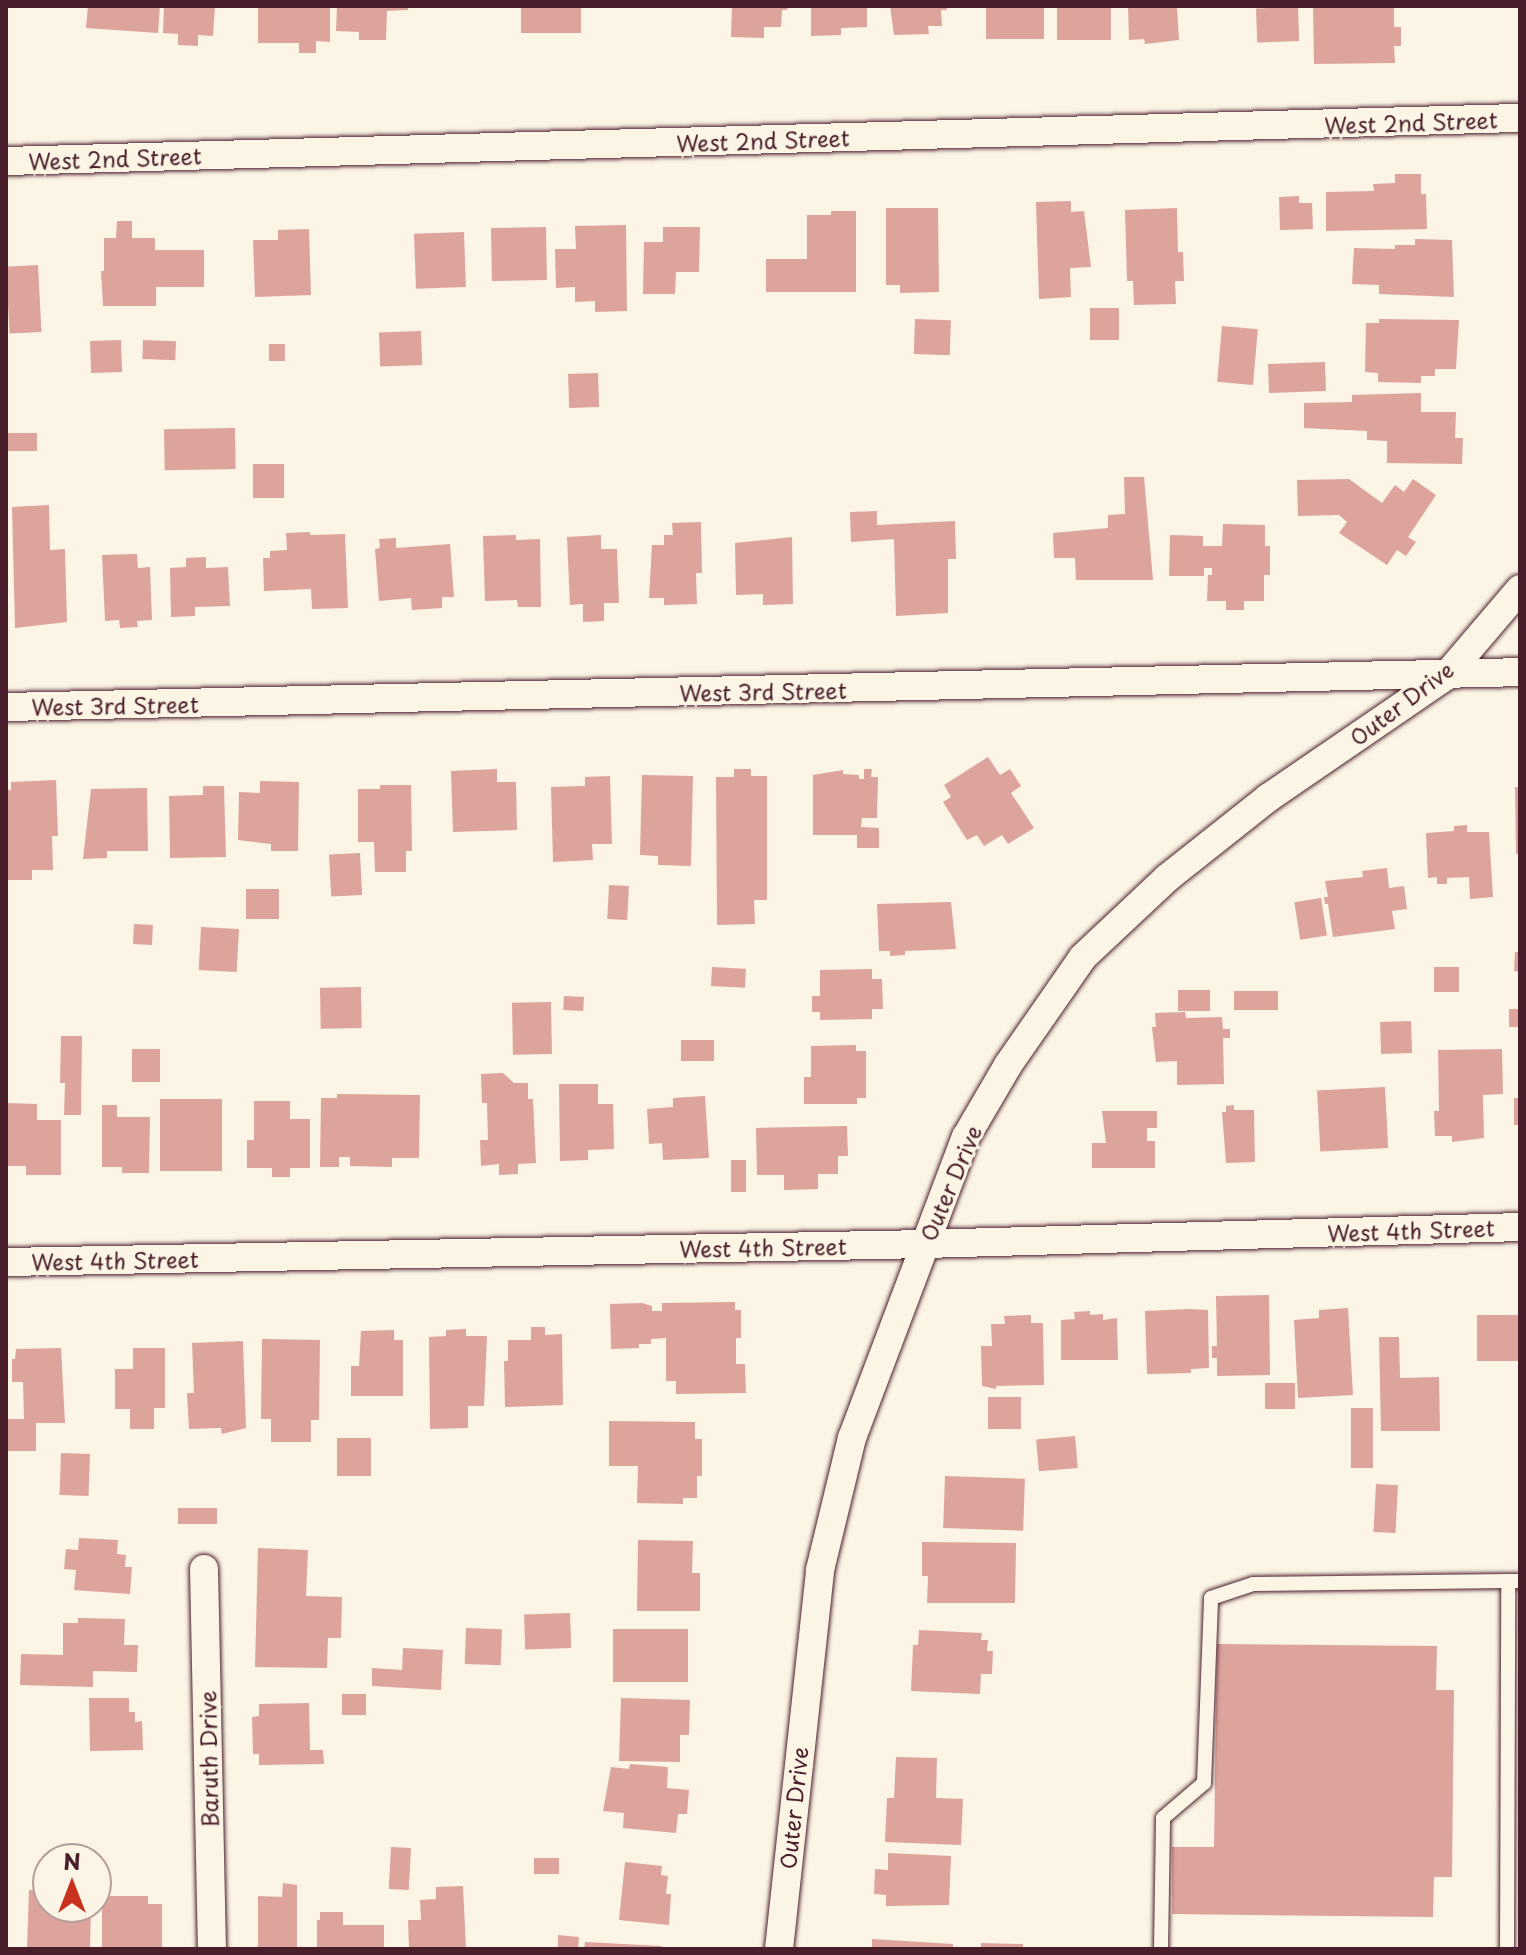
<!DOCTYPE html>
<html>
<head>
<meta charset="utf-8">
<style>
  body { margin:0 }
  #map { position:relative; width:1526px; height:1955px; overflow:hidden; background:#fcf5e5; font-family:"Playpen Sans",sans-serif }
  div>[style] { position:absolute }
  .building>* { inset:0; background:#dda39d; transform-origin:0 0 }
  .roads { filter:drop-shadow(0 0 2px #4a1f2b) drop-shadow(0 0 2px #4a1f2b) }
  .service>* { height:14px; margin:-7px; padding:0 7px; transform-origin:7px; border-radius:7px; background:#fcf5e5 }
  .minor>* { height:28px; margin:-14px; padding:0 14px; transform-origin:14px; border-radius:14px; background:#fcf5e5 }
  span { translate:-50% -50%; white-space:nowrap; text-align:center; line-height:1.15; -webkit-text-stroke:6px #fcf5e5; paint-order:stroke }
  .street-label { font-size:22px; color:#4a1f2b }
  .frame { position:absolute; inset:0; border:8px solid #4a1f2b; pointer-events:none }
  .north { position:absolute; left:32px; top:1843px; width:80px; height:80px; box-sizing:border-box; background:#fcf5e5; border:2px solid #b59f9b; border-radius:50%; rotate:0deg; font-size:22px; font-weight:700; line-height:32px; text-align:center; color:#4a1f2b }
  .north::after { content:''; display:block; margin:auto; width:28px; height:36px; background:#c8321e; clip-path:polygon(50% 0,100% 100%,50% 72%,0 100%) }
</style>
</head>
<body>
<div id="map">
  <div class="building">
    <div style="clip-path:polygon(88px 6px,160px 6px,158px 33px,86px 28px)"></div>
    <div style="clip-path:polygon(164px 6px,215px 6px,213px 36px,198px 35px,198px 46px,178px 45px,178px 34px,163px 33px)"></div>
    <div style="clip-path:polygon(258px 6px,330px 6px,330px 42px,316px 41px,316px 53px,299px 53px,299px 43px,258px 43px)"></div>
    <div style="clip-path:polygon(337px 6px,408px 6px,408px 10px,387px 11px,386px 40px,359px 40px,359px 32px,336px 31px)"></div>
    <div style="left:521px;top:6px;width:60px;height:27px"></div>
    <div style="clip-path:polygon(732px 6px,788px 6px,787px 10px,782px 10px,781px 27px,764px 27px,764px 38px,731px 37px)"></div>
    <div style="clip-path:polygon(811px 6px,867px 6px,867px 27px,841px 28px,841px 35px,811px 36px)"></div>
    <div style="clip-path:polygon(890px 6px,947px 6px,947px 10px,941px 10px,942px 26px,928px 26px,929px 34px,894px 35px)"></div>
    <div style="left:986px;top:6px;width:58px;height:33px"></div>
    <div style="left:1057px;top:6px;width:54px;height:34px"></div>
    <div style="clip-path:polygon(1128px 6px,1177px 6px,1179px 40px,1145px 44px,1144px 39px,1129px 40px)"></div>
    <div style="clip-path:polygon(1313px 6px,1394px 6px,1394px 27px,1401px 27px,1401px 46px,1394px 46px,1395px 63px,1314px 64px)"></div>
    <div style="left:1298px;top:7px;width:34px;height:42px;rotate:88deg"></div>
    <div style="clip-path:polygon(1395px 174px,1421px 174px,1421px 194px,1426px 194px,1427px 229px,1326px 231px,1326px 192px,1374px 191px,1373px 184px,1395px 183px)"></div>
    <div style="clip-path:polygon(1299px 196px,1299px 203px,1312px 203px,1313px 229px,1280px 230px,1279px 197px)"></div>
    <div style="clip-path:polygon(1071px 201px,1071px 212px,1084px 211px,1091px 267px,1070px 268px,1071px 297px,1039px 299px,1036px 202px)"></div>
    <div style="clip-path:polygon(886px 208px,938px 208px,939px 292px,900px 293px,900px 285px,886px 285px)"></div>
    <div style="clip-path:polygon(1177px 208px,1178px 252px,1183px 252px,1184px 281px,1175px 281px,1176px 304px,1134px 305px,1133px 281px,1127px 281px,1125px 210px)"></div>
    <div style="clip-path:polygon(831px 211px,856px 211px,856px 292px,766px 292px,766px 259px,807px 259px,807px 215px,831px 215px)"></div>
    <div style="clip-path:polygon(117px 221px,132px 221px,132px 238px,155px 238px,155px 250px,204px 250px,204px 287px,156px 287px,156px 306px,103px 306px,101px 271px,104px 271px,104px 238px,116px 238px)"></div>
    <div style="clip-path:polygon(626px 225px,627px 311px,595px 312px,595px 301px,575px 302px,575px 287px,556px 288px,555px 249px,576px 249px,575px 226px)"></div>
    <div style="left:546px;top:227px;width:53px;height:55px;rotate:89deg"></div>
    <div style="clip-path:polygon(663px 227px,700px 227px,699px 272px,676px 272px,675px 294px,643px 294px,644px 242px,663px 242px)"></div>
    <div style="clip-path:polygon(309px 229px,311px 295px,255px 297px,253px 240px,278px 240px,278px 230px)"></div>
    <div style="left:464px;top:232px;width:55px;height:50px;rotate:88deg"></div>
    <div style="clip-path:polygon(1415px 239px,1452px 240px,1454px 297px,1379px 294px,1379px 285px,1352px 284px,1354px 248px,1395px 249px,1395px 245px,1415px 245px)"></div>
    <div style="left:38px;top:265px;width:67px;height:32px;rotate:87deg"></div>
    <div style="left:1090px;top:308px;width:29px;height:32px"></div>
    <div style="left:915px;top:319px;width:36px;height:35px;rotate:2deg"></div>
    <div style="clip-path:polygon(1379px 319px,1459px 320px,1456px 369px,1435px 369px,1435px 376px,1421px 376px,1421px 383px,1378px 382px,1378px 373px,1365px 372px,1366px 323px,1379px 323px)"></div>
    <div style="left:1222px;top:326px;width:36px;height:56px;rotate:5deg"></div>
    <div style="left:421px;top:331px;width:34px;height:42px;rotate:88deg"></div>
    <div style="left:121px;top:340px;width:32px;height:31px;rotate:88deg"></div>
    <div style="left:143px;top:340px;width:33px;height:19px;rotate:2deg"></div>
    <div style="left:269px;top:344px;width:16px;height:17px"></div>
    <div style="left:1325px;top:362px;width:29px;height:57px;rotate:88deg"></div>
    <div style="left:598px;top:373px;width:34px;height:30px;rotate:88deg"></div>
    <div style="clip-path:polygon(1421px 393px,1421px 412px,1456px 412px,1455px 438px,1463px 438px,1462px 464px,1387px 463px,1387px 441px,1367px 440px,1367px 431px,1304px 428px,1304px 403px,1352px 402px,1352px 395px)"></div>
    <div style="left:235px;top:428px;width:41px;height:71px;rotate:89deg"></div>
    <div style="left:6px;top:433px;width:31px;height:18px"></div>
    <div style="left:253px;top:464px;width:31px;height:34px"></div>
    <div style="clip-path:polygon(1124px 477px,1144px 477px,1153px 580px,1076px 580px,1075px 558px,1054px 558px,1053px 533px,1108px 528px,1108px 515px,1125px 514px)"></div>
    <div style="clip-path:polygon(1349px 479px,1382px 503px,1395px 485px,1404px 492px,1413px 479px,1436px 495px,1408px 537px,1416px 542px,1406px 556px,1397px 550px,1387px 565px,1339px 533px,1347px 522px,1339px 515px,1298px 516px,1297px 480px)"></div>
    <div style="clip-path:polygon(49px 505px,50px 550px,65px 549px,67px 622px,15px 628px,12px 507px)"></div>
    <div style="clip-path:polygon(877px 511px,877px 525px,955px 521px,956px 559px,948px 559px,948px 613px,896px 616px,894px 539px,851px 542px,850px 512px)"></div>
    <div style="clip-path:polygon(701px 522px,702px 573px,696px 573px,697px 604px,664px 605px,664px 598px,649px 598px,652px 545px,664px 545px,664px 535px,673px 535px,672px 523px)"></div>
    <div style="clip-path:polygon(1223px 524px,1265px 525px,1265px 546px,1270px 546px,1270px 575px,1264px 575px,1264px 601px,1244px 601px,1244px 610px,1226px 610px,1226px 601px,1207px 601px,1208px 575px,1212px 575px,1212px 568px,1204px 568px,1204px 576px,1169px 576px,1170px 535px,1203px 536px,1203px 546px,1222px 546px)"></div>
    <div style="clip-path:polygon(310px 532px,310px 535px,345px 534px,348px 608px,312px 609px,311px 589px,264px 591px,263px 558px,270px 558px,270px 551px,287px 550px,286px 533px)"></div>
    <div style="clip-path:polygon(516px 535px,516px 540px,540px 539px,541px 607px,518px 607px,517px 600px,485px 601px,483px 536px)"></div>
    <div style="clip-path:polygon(601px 535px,601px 549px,617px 549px,619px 603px,604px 603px,604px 621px,583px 622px,583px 604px,570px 605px,567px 537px)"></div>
    <div style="clip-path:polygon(792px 537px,793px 604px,763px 605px,763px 594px,736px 595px,735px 543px)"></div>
    <div style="clip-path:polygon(396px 538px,396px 548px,450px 544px,454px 597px,442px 597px,442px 608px,412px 610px,411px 598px,379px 601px,375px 549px,380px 548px,379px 539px)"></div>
    <div style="clip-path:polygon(137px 554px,138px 568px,150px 567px,152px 620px,137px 621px,138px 627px,120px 628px,119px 620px,105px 621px,102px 555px)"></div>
    <div style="clip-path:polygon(206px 557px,206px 568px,228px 567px,230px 606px,195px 607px,195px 616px,171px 617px,170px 568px,186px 567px,186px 558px)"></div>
    <div style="clip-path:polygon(988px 757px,1000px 775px,1010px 769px,1021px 786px,1011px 793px,1034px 828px,1008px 844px,1002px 835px,984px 846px,977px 835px,967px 840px,943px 802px,951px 797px,944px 785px)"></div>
    <div style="clip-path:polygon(497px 769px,497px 782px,516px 782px,517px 830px,453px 832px,451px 771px)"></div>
    <div style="clip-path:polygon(734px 769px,751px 769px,751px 776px,767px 776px,767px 900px,754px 900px,755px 924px,717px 925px,716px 777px,734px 777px)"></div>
    <div style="clip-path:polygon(864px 769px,872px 769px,871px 777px,878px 777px,877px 818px,862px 818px,861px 827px,879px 828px,879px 848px,857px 848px,857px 835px,813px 835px,813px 775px,843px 770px,843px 774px,859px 775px,859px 779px,864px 779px)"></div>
    <div style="clip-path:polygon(642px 775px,693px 776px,691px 866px,658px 865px,658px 856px,640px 855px)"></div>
    <div style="clip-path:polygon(610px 776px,612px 844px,592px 844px,593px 860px,553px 862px,551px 787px,585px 786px,585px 777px)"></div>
    <div style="clip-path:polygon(56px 780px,58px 836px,52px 836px,53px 870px,32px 870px,32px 880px,6px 880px,6px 790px,11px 790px,11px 782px)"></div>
    <div style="clip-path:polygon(260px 781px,299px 782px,298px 851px,271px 851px,271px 844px,238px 840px,239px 792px,260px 793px)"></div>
    <div style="clip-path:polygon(380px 785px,411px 785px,412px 851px,406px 851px,406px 872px,375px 872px,374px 842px,358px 842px,358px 789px,380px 789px)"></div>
    <div style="clip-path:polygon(203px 786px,224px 786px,226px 857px,170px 858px,169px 796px,203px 795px)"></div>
    <div style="clip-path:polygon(1515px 787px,1520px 787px,1520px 854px,1516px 854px)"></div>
    <div style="clip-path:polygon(147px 788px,148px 851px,107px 851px,107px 858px,83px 859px,91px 789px)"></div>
    <div style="clip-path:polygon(1467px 825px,1467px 832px,1489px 832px,1493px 897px,1470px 899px,1469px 877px,1447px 878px,1447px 884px,1437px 884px,1437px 877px,1428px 878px,1426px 833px,1454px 831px,1454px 826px)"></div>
    <div style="left:360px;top:853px;width:42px;height:31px;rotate:87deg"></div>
    <div style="clip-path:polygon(1387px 868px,1389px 888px,1404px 886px,1407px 909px,1392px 911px,1395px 929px,1333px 937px,1328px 904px,1325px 904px,1324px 897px,1328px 897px,1325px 881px,1363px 877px,1362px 871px)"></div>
    <div style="left:609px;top:885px;width:20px;height:34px;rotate:3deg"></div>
    <div style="left:246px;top:889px;width:33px;height:30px"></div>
    <div style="left:1321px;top:898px;width:38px;height:27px;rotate:81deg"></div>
    <div style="clip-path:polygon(951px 902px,956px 949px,905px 951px,905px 955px,890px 956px,890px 951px,879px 951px,877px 904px)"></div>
    <div style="left:134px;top:924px;width:19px;height:20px;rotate:3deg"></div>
    <div style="left:201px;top:927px;width:38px;height:43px;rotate:3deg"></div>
    <div style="clip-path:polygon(1515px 952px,1520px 952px,1520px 972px,1514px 971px)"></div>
    <div style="left:712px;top:967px;width:34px;height:19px;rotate:3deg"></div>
    <div style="left:1459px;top:967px;width:25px;height:25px;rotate:90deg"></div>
    <div style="clip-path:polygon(872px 969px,872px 979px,882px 979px,883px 1009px,872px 1009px,872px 1019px,820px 1020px,820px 1012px,812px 1012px,812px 996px,820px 996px,820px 970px)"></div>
    <div style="left:361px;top:987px;width:41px;height:41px;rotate:89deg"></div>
    <div style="left:1178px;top:990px;width:32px;height:21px"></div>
    <div style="left:1234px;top:991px;width:44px;height:19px"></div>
    <div style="left:564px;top:996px;width:20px;height:14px;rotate:3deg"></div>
    <div style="left:551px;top:1002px;width:52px;height:39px;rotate:89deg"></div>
    <div style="left:1509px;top:1009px;width:11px;height:18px"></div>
    <div style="clip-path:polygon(1185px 1012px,1186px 1018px,1222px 1017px,1223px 1029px,1230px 1029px,1230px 1038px,1223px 1038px,1224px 1084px,1177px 1085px,1177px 1061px,1156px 1062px,1152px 1027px,1156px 1027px,1155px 1013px)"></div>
    <div style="left:1411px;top:1021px;width:32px;height:31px;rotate:88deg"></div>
    <div style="clip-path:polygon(61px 1036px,82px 1036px,81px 1115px,64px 1115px,65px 1083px,60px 1083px)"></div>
    <div style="left:681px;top:1040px;width:33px;height:21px"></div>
    <div style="clip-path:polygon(856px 1045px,856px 1051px,866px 1051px,866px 1098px,857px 1098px,857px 1104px,804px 1104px,804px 1077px,811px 1077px,811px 1046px)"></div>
    <div style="left:132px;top:1049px;width:28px;height:33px"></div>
    <div style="clip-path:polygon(1502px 1049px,1503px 1094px,1483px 1095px,1484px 1138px,1452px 1142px,1452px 1136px,1435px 1136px,1434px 1111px,1439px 1111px,1438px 1050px)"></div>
    <div style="clip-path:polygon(503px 1073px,514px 1083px,528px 1083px,528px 1099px,533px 1099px,536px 1163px,518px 1164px,518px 1174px,499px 1175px,499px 1164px,481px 1166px,480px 1140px,488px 1140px,487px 1103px,482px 1103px,481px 1074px)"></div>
    <div style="clip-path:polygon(559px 1084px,598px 1084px,598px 1104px,613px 1104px,614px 1149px,588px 1150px,588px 1160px,560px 1161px)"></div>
    <div style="left:1385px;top:1087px;width:61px;height:68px;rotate:87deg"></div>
    <div style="clip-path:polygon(337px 1094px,420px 1095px,419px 1158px,392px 1158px,392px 1167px,350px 1166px,350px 1157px,339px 1157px,339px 1167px,320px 1167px,321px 1098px,337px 1098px)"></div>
    <div style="clip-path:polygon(705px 1096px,709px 1158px,663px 1160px,662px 1143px,649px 1144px,647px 1109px,673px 1107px,673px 1098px)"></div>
    <div style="left:1514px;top:1098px;width:6px;height:27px"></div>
    <div style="left:160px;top:1099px;width:62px;height:72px"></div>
    <div style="clip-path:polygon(254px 1101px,290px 1101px,290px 1119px,310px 1119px,310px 1168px,290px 1168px,290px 1177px,272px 1177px,272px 1168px,247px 1168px,247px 1140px,254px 1140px)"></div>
    <div style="clip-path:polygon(6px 1103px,37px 1104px,37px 1120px,61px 1120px,61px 1175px,26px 1175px,26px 1166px,6px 1166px)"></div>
    <div style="clip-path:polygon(102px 1105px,117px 1105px,117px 1117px,150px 1117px,149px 1173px,122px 1173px,122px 1167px,102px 1167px)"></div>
    <div style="clip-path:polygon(1234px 1105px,1234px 1110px,1254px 1110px,1255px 1162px,1226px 1163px,1222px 1112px,1226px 1112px,1226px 1106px)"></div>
    <div style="clip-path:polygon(1102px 1111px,1157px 1111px,1157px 1128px,1147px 1128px,1147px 1141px,1155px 1141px,1155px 1168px,1092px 1168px,1092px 1143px,1106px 1143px)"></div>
    <div style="clip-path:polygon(847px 1126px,848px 1156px,838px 1156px,838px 1174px,818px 1174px,818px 1189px,784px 1190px,784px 1175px,757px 1175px,756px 1128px)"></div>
    <div style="left:731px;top:1160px;width:15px;height:32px"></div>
    <div style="clip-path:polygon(1269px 1295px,1270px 1375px,1217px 1376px,1217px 1358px,1212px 1358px,1212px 1346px,1217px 1346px,1216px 1296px)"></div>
    <div style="clip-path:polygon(735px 1302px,735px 1310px,741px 1310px,741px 1338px,736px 1338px,736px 1364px,745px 1364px,746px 1393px,676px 1394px,676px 1381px,666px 1381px,666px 1338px,651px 1339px,651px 1344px,639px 1344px,639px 1348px,611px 1349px,610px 1304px,642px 1303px,652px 1306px,652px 1311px,662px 1311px,662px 1303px)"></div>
    <div style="clip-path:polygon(1348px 1308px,1353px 1395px,1298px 1398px,1294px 1320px,1319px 1318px,1319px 1310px)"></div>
    <div style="clip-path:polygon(1189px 1309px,1208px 1310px,1209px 1368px,1191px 1369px,1191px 1373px,1147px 1374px,1145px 1311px)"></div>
    <div style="clip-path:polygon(1090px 1311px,1090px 1315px,1103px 1314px,1103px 1320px,1117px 1318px,1118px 1360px,1061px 1360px,1061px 1320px,1075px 1319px,1074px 1312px)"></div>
    <div style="clip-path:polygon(1031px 1315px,1031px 1323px,1043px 1323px,1044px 1385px,996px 1386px,996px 1389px,982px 1386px,981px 1346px,992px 1346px,991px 1324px,1005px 1324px,1004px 1316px)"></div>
    <div style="left:1520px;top:1315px;width:46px;height:43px;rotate:90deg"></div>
    <div style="clip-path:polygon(531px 1327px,545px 1327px,545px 1335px,562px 1334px,563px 1405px,505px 1407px,504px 1361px,508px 1361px,508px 1340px,531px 1340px)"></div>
    <div style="clip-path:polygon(466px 1329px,466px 1336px,487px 1336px,484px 1406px,468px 1406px,468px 1428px,430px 1429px,429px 1337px,446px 1336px,446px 1330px)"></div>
    <div style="clip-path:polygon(394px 1330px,394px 1340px,403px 1340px,403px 1396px,351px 1396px,351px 1366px,359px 1366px,361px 1331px)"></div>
    <div style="clip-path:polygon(1379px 1337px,1399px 1337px,1400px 1378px,1439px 1377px,1440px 1431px,1381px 1431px)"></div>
    <div style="clip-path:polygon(262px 1339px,320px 1340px,319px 1420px,311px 1420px,311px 1442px,271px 1442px,271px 1419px,261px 1419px)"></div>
    <div style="clip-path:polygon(243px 1341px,246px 1428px,222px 1434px,221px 1428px,189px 1429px,187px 1393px,194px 1393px,192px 1343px)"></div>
    <div style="clip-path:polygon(61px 1348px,65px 1423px,36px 1423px,36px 1451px,6px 1451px,6px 1419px,24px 1419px,23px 1382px,12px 1382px,12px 1359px,15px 1359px,16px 1349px)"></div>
    <div style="clip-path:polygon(133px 1348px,165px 1348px,165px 1408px,154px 1408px,154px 1429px,130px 1429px,130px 1409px,115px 1409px,115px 1369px,133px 1369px)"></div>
    <div style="left:1265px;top:1383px;width:30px;height:26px"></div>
    <div style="left:988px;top:1397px;width:33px;height:32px"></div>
    <div style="left:1351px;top:1408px;width:22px;height:60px"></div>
    <div style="clip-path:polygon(609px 1421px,695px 1422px,695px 1439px,702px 1439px,702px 1476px,697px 1476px,697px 1498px,683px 1498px,683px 1504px,637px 1503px,638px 1466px,609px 1466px)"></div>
    <div style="left:1075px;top:1436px;width:32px;height:39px;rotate:85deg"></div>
    <div style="left:337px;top:1438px;width:34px;height:38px"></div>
    <div style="left:61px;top:1453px;width:29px;height:42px;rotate:2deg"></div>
    <div style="left:945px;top:1476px;width:80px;height:52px;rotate:2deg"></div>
    <div style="left:1376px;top:1484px;width:22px;height:48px;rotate:3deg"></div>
    <div style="left:178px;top:1508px;width:39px;height:16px"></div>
    <div style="clip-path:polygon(79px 1538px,118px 1540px,117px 1554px,126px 1555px,125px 1567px,132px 1567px,130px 1594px,74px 1590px,76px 1570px,64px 1569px,66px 1549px,78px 1550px)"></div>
    <div style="clip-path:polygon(638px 1540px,693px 1541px,692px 1573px,700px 1573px,700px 1611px,637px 1611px)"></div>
    <div style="clip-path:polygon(922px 1542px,1016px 1543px,1015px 1603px,927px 1603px,928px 1576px,922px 1576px)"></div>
    <div style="clip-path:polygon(258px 1548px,308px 1550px,306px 1596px,342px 1597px,341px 1638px,328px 1638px,327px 1668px,255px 1667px)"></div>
    <div style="left:570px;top:1613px;width:35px;height:46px;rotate:88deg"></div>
    <div style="clip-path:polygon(78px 1618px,125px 1619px,124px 1645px,138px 1645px,137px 1672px,93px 1671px,93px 1687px,20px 1685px,21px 1654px,63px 1655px,63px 1623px,78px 1623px)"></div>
    <div style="left:466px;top:1628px;width:36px;height:36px;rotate:2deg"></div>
    <div style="left:613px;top:1629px;width:75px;height:53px"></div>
    <div style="clip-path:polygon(919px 1630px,982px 1633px,981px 1640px,988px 1640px,987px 1651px,993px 1651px,992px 1674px,981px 1674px,980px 1694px,911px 1691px,913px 1645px,918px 1645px)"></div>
    <div style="clip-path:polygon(1217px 1644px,1437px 1646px,1436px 1690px,1454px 1690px,1452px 1877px,1434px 1877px,1433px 1917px,1172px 1914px,1172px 1847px,1214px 1847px)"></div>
    <div style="clip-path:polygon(403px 1648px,443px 1650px,441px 1690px,372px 1686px,372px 1668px,402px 1670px)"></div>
    <div style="left:342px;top:1694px;width:24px;height:21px"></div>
    <div style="clip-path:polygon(89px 1698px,129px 1698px,129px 1712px,135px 1712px,135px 1722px,142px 1721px,143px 1750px,90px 1751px)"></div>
    <div style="clip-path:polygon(621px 1698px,690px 1700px,689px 1735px,680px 1735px,680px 1762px,619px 1761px)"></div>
    <div style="clip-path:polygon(309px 1703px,310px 1750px,323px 1750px,324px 1764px,259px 1765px,259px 1754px,253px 1754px,252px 1717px,259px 1716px,259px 1704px)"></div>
    <div style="clip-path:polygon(896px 1757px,937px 1758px,936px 1798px,963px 1799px,961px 1845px,885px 1842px,887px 1798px,894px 1798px)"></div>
    <div style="clip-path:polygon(630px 1764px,668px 1767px,667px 1788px,689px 1790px,687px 1814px,678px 1814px,676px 1833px,623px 1828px,624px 1813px,603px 1811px,611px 1767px,629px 1769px)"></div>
    <div style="left:391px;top:1847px;width:20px;height:42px;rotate:3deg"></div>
    <div style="clip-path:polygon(888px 1853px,951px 1856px,949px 1905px,886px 1906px,886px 1895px,874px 1894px,875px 1869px,888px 1870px)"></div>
    <div style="left:534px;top:1858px;width:25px;height:16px"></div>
    <div style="clip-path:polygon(625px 1862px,662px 1866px,661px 1875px,668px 1876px,666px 1894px,671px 1894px,669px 1925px,619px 1920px)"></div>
    <div style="clip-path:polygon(283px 1883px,297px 1885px,297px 1949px,253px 1949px,258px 1946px,258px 1896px,282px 1897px)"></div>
    <div style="clip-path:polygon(463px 1886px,466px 1948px,409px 1949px,408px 1920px,421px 1920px,420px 1900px,436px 1899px,436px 1887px)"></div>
    <div style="clip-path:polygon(29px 1890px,48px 1891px,48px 1907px,91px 1907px,90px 1949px,27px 1949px)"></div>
    <div style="clip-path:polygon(102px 1896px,148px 1896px,148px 1904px,162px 1904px,162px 1949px,102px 1949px)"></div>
    <div style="clip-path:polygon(320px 1912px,343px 1912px,343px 1925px,384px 1925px,384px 1949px,317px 1949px,317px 1920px,320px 1920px)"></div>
    <div style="clip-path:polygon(558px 1935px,579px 1937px,578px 1949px,558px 1949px)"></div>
    <div style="clip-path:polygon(872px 1939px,953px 1944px,953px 1949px,872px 1949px)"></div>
    <div style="clip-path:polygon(585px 1942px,662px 1946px,661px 1949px,584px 1949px)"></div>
    <div style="clip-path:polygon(981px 1943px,1023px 1944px,1023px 1949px,981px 1949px)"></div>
  </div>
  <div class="roads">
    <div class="service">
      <div style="left:1161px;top:1949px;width:131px;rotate:-89.1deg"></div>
      <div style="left:1163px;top:1818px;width:54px;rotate:-40.5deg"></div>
      <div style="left:1204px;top:1783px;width:185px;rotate:-87.8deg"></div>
      <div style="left:1211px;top:1598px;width:44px;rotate:-18.4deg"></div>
      <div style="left:1253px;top:1584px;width:255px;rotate:-0.7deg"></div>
      <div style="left:1507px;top:1949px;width:368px;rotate:-89.8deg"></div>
      <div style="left:1508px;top:1581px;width:12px"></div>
    </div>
    <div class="minor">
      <div style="left:6px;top:161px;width:1515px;rotate:-1.63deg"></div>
      <div style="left:6px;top:707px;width:1514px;rotate:-1.32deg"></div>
      <div style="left:6px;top:1262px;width:918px;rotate:-1.12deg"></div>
      <div style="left:924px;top:1244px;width:596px;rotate:-1.63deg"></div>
      <div style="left:204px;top:1569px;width:380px;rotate:88.8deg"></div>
      <div style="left:779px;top:1949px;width:381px;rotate:-83.8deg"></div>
      <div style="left:820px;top:1570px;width:136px;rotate:-76.4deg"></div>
      <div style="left:852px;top:1438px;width:322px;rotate:-69.3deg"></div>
      <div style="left:966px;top:1137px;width:83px;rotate:-59.7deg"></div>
      <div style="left:1008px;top:1065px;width:131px;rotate:-55.2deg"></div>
      <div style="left:1083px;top:957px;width:115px;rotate:-43.2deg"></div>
      <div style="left:1167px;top:878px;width:129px;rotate:-38.4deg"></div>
      <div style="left:1268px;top:798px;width:216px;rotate:-34.4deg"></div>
      <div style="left:1446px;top:676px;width:114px;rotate:-49.6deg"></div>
    </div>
  </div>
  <div class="street-label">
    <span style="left:1411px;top:122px;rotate:-2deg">West 2nd Street</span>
    <span style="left:763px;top:140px;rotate:-2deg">West 2nd Street</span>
    <span style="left:115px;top:158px;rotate:-2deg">West 2nd Street</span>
    <span style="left:763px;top:691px;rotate:-1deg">West 3rd Street</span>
    <span style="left:1401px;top:703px;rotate:-37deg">Outer Drive</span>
    <span style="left:115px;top:705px;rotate:-1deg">West 3rd Street</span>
    <span style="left:950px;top:1183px;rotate:-67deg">Outer Drive</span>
    <span style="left:1411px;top:1230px;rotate:-2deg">West 4th Street</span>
    <span style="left:763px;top:1247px;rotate:-1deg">West 4th Street</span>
    <span style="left:115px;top:1260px;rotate:-1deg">West 4th Street</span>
    <span style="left:208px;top:1759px;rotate:-91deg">Baruth Drive</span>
    <span style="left:793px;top:1808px;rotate:-84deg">Outer Drive</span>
  </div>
  <div class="frame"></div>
  <div class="north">N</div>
</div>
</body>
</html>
